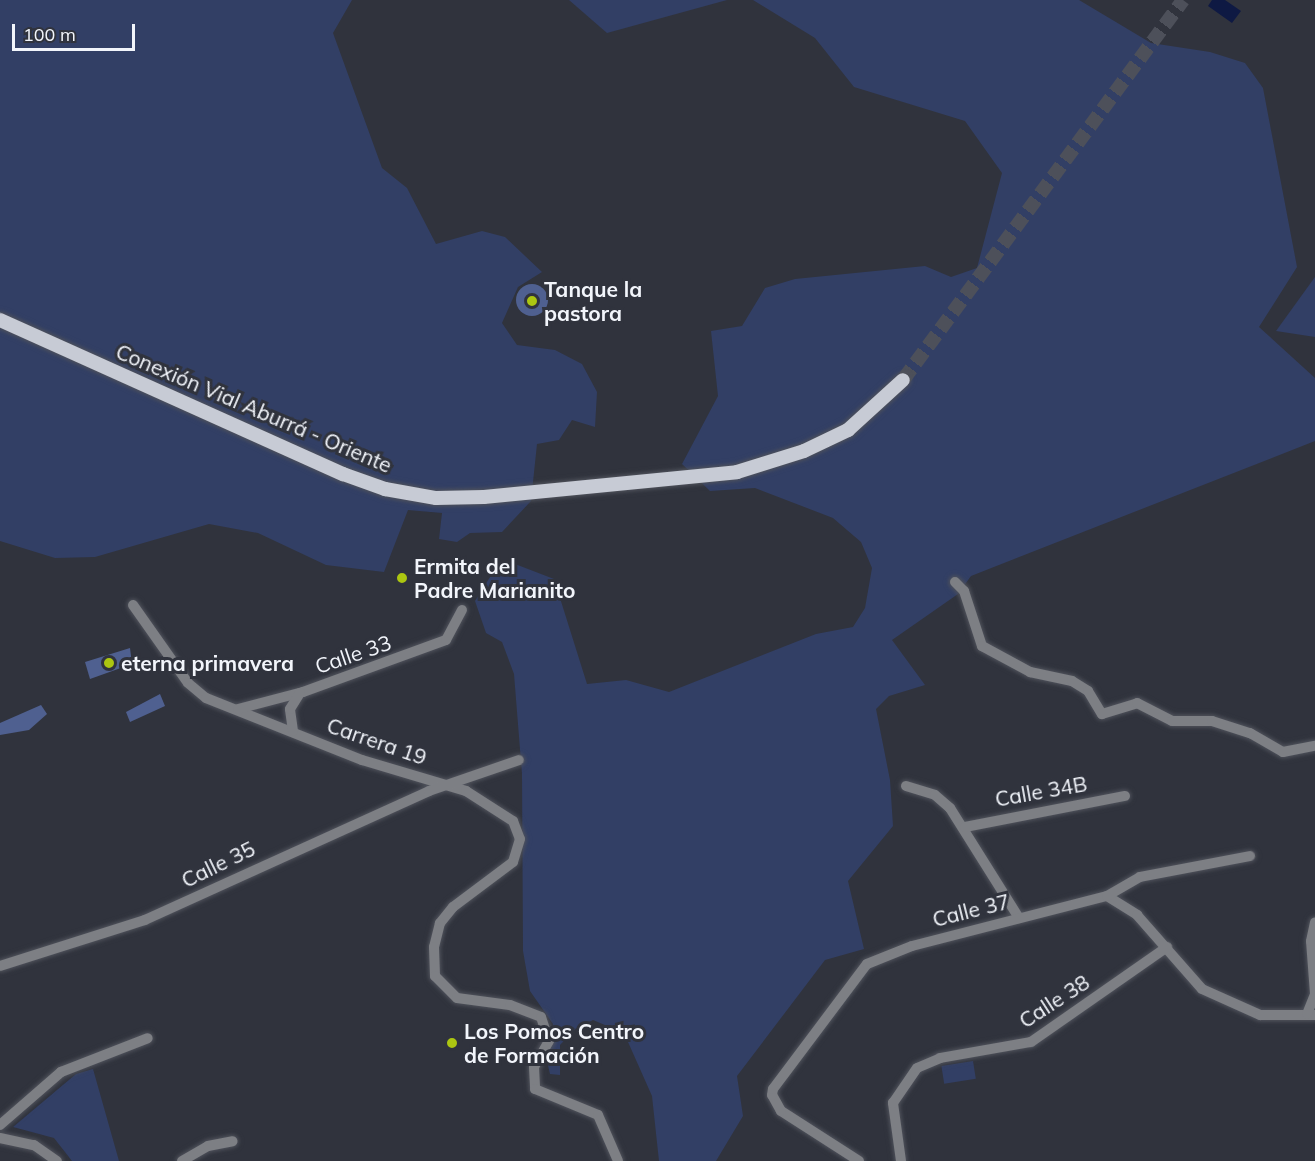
<!DOCTYPE html>
<html>
<head>
<meta charset="utf-8">
<style>
  body { margin:0 }
  #map { position:relative; width:1315px; height:1161px; overflow:hidden; background:#30333d; font-family:Mulish,sans-serif }
  div>[style] { position:absolute }
  .green>* { inset:0; background:#323f65; transform-origin:0 0 }
  .water>* { inset:0; background:#0e1943 }
  .building>* { inset:0; background:#4f6090 }
  .round { border-radius:50% }
  .major-tunnel>* { height:14px; margin-top:-7px; transform-origin:0; background:repeating-linear-gradient(90deg,#4d505a 0 14px,transparent 0 21px) }
  .roads { filter:drop-shadow(0 0 2px #4f525b) drop-shadow(0 0 2px #4f525b) }
  .minor>* { height:10px; margin:-5px; padding:0 5px; transform-origin:5px; border-radius:5px; background:#7d7f84 }
  .major>* { height:14px; margin:-7px; padding:0 7px; transform-origin:7px; border-radius:7px; background:#c7cbd5 }
  .dots>* { width:16px; height:16px; translate:-50% -50%; box-sizing:border-box; border:3px solid #30333d; border-radius:50% }
  span { translate:-50% -50%; white-space:nowrap; text-align:center; line-height:1.15; -webkit-text-stroke:6px #30333d; paint-order:stroke }
  .poi-label { font-size:21px; color:#f2f5fb; font-weight:700 }
  .left { translate:0 -50%; text-align:left }
  .street-label { font-size:21px; color:#f2f5fb }
  .scale { position:absolute; left:12px; top:24px; width:123px; height:27px; box-sizing:border-box; border:3px solid #f2f5fb; border-top:0; padding-left:8px; font-size:18px; line-height:21px; white-space:nowrap; color:#f2f5fb; -webkit-text-stroke:4px #30333d; paint-order:stroke }
</style>
</head>
<body>
<div id="map">
  <div class="green">
    <div style="clip-path:polygon(0 0,352px 0,333px 33px,382px 168px,407px 188px,436px 244px,482px 231px,505px 237px,542px 272px,518px 287px,502px 323px,517px 345px,555px 350px,582px 364px,597px 392px,595px 427px,572px 420px,559px 440px,537px 444px,531px 501px,502px 532px,470px 533px,457px 542px,439px 539px,442px 513px,408px 510px,384px 572px,326px 565px,258px 533px,209px 524px,95px 557px,55px 558px,0 541px)"></div>
    <div style="clip-path:polygon(569px 0,727px 0,607px 33px)"></div>
    <div style="clip-path:polygon(753px 0,1079px 0,1151px 43px,1210px 52px,1245px 63px,1263px 88px,1297px 267px,1259px 327px,1315px 378px,1315px 441px,971px 576px,958px 594px,892px 640px,925px 685px,889px 696px,876px 709px,890px 780px,893px 826px,848px 881px,864px 949px,825px 960px,737px 1076px,743px 1116px,716px 1161px,659px 1161px,652px 1096px,624px 1033px,593px 1020px,575px 1029px,560px 1045px,560px 1075px,550px 1074px,546px 1057px,553px 1024px,530px 991px,523px 951px,522px 774px,514px 674px,502px 642px,486px 633px,475px 601px,492px 574px,506px 565px,515px 564px,554px 579px,587px 684px,626px 680px,669px 692px,816px 634px,853px 627px,865px 608px,872px 568px,861px 542px,833px 518px,755px 488px,710px 491px,682px 464px,718px 396px,711px 331px,742px 326px,765px 288px,795px 279px,925px 266px,951px 277px,977px 268px,1002px 173px,965px 121px,854px 87px,815px 38px)"></div>
    <div style="clip-path:polygon(1315px 277px,1315px 337px,1276px 331px)"></div>
    <div style="left:973px;top:1061px;width:18px;height:32px;rotate:81deg"></div>
    <div style="clip-path:polygon(93px 1069px,119px 1161px,72px 1161px,54px 1138px,13px 1127px,76px 1074px)"></div>
  </div>
  <div class="water">
    <div style="clip-path:polygon(1212px 0,1225px 0,1241px 11px,1232px 23px,1208px 6px)"></div>
  </div>
  <div class="building">
    <div class="round" style="left:516px;top:284px;width:32px;height:32px"></div>
    <div style="clip-path:polygon(130px 648px,132px 664px,90px 679px,85px 662px)"></div>
    <div style="clip-path:polygon(160px 694px,165px 706px,130px 722px,126px 712px)"></div>
    <div style="clip-path:polygon(41px 705px,47px 714px,29px 730px,0 735px,0 723px)"></div>
  </div>
  <div class="major-tunnel">
    <div style="left:903px;top:380px;width:472px;rotate:-53.6deg"></div>
  </div>
  <div class="roads">
    <div class="minor">
      <div style="left:955px;top:582px;width:13px;rotate:45deg"></div>
      <div style="left:964px;top:591px;width:58px;rotate:71.9deg"></div>
      <div style="left:982px;top:646px;width:55px;rotate:28.4deg"></div>
      <div style="left:1030px;top:672px;width:43px;rotate:12.1deg"></div>
      <div style="left:1072px;top:681px;width:19px;rotate:32deg"></div>
      <div style="left:1088px;top:691px;width:27px;rotate:59deg"></div>
      <div style="left:1102px;top:714px;width:37px;rotate:-17deg"></div>
      <div style="left:1137px;top:703px;width:39px;rotate:27deg"></div>
      <div style="left:1172px;top:721px;width:40px"></div>
      <div style="left:1212px;top:721px;width:40px;rotate:18deg"></div>
      <div style="left:1250px;top:733px;width:38px;rotate:30deg"></div>
      <div style="left:1283px;top:752px;width:33px;rotate:-11deg"></div>
      <div style="left:133px;top:605px;width:95px;rotate:54.8deg"></div>
      <div style="left:188px;top:683px;width:23px;rotate:40deg"></div>
      <div style="left:206px;top:698px;width:168px;rotate:21.7deg"></div>
      <div style="left:362px;top:760px;width:109px;rotate:16.6deg"></div>
      <div style="left:466px;top:791px;width:56px;rotate:32.6deg"></div>
      <div style="left:513px;top:821px;width:19px;rotate:69deg"></div>
      <div style="left:520px;top:839px;width:24px;rotate:107deg"></div>
      <div style="left:513px;top:862px;width:75px;rotate:143.1deg"></div>
      <div style="left:453px;top:907px;width:21px;rotate:129deg"></div>
      <div style="left:440px;top:923px;width:25px;rotate:104deg"></div>
      <div style="left:434px;top:947px;width:29px;rotate:88deg"></div>
      <div style="left:435px;top:976px;width:31px;rotate:45deg"></div>
      <div style="left:457px;top:998px;width:53px;rotate:7.5deg"></div>
      <div style="left:510px;top:1005px;width:33px;rotate:21deg"></div>
      <div style="left:541px;top:1017px;width:25px;rotate:72deg"></div>
      <div style="left:549px;top:1041px;width:30px;rotate:120deg"></div>
      <div style="left:534px;top:1067px;width:22px;rotate:87deg"></div>
      <div style="left:535px;top:1089px;width:68px;rotate:22.4deg"></div>
      <div style="left:598px;top:1115px;width:50px;rotate:66.5deg"></div>
      <div style="left:238px;top:709px;width:67px;rotate:-14.7deg"></div>
      <div style="left:303px;top:692px;width:152px;rotate:-20deg"></div>
      <div style="left:446px;top:640px;width:34px;rotate:-62deg"></div>
      <div style="left:293px;top:731px;width:22px;rotate:-98deg"></div>
      <div style="left:290px;top:709px;width:19px;rotate:-58deg"></div>
      <div style="left:906px;top:786px;width:30px;rotate:17deg"></div>
      <div style="left:935px;top:795px;width:20px;rotate:41deg"></div>
      <div style="left:950px;top:808px;width:130px;rotate:57.9deg"></div>
      <div style="left:965px;top:827px;width:163px;rotate:-11deg"></div>
      <div style="left:1107px;top:896px;width:36px;rotate:32deg"></div>
      <div style="left:1137px;top:915px;width:98px;rotate:48.7deg"></div>
      <div style="left:1202px;top:989px;width:64px;rotate:24.1deg"></div>
      <div style="left:1260px;top:1015px;width:55px"></div>
      <div style="left:0;top:966px;width:152px;rotate:-17.6deg"></div>
      <div style="left:145px;top:920px;width:312px;rotate:-24.4deg"></div>
      <div style="left:429px;top:791px;width:95px;rotate:-19deg"></div>
      <div style="left:1307px;top:1014px;width:22px;rotate:-68deg"></div>
      <div style="left:1315px;top:994px;width:53px;rotate:-94.3deg"></div>
      <div style="left:1311px;top:941px;width:19px;rotate:-78deg"></div>
      <div style="left:0;top:1125px;width:81px;rotate:-41deg"></div>
      <div style="left:61px;top:1072px;width:93px;rotate:-21.3deg"></div>
      <div style="left:0;top:1138px;width:35px;rotate:12deg"></div>
      <div style="left:34px;top:1145px;width:28px;rotate:35deg"></div>
      <div style="left:182px;top:1161px;width:30px;rotate:-30deg"></div>
      <div style="left:208px;top:1146px;width:25px;rotate:-11deg"></div>
      <div style="left:859px;top:1161px;width:93px;rotate:-147.3deg"></div>
      <div style="left:781px;top:1111px;width:18px;rotate:-119deg"></div>
      <div style="left:772px;top:1095px;width:6px;rotate:-81deg"></div>
      <div style="left:773px;top:1089px;width:156px;rotate:-53.1deg"></div>
      <div style="left:867px;top:964px;width:48px;rotate:-21.8deg"></div>
      <div style="left:912px;top:946px;width:201px;rotate:-14.4deg"></div>
      <div style="left:1107px;top:896px;width:38px;rotate:-30deg"></div>
      <div style="left:1140px;top:877px;width:112px;rotate:-10.8deg"></div>
      <div style="left:901px;top:1161px;width:59px;rotate:-97.9deg"></div>
      <div style="left:893px;top:1103px;width:42px;rotate:-55.6deg"></div>
      <div style="left:917px;top:1068px;width:25px;rotate:-23deg"></div>
      <div style="left:940px;top:1058px;width:92px;rotate:-10deg"></div>
      <div style="left:1031px;top:1042px;width:166px;rotate:-34.9deg"></div>
    </div>
    <div class="major">
      <div style="left:0;top:320px;width:376px;rotate:24.2deg"></div>
      <div style="left:343px;top:474px;width:45px;rotate:19.7deg"></div>
      <div style="left:385px;top:489px;width:52px;rotate:10deg"></div>
      <div style="left:436px;top:498px;width:48px;rotate:-1.2deg"></div>
      <div style="left:484px;top:497px;width:254px;rotate:-5.6deg"></div>
      <div style="left:737px;top:472px;width:70px;rotate:-17.4deg"></div>
      <div style="left:804px;top:451px;width:49px;rotate:-25.5deg"></div>
      <div style="left:848px;top:430px;width:74px;rotate:-42.3deg"></div>
    </div>
  </div>
  <div class="dots">
    <div style="left:532px;top:301px;background:#acc611"></div>
    <div style="left:402px;top:578px;background:#acc611"></div>
    <div style="left:109px;top:663px;background:#acc611"></div>
    <div style="left:452px;top:1043px;background:#acc611"></div>
  </div>
  <div class="poi-label">
    <span class="left" style="left:544px;top:301px">Tanque la<br>pastora</span>
    <span class="left" style="left:414px;top:578px">Ermita del<br>Padre Marianito</span>
    <span class="left" style="left:121px;top:663px">eterna primavera</span>
    <span class="left" style="left:464px;top:1043px">Los Pomos Centro<br>de Formación</span>
  </div>
  <div class="street-label">
    <span style="left:254px;top:408px;rotate:23deg">Conexión Vial Aburrá - Oriente</span>
    <span style="left:353px;top:654px;rotate:-19deg">Calle 33</span>
    <span style="left:377px;top:741px;rotate:19deg">Carrera 19</span>
    <span style="left:1041px;top:791px;rotate:-10deg">Calle 34B</span>
    <span style="left:218px;top:864px;rotate:-26deg">Calle 35</span>
    <span style="left:971px;top:910px;rotate:-14deg">Calle 37</span>
    <span style="left:1054px;top:1001px;rotate:-33deg">Calle 38</span>
  </div>
  <div class="scale">100 m</div>
</div>
</body>
</html>
